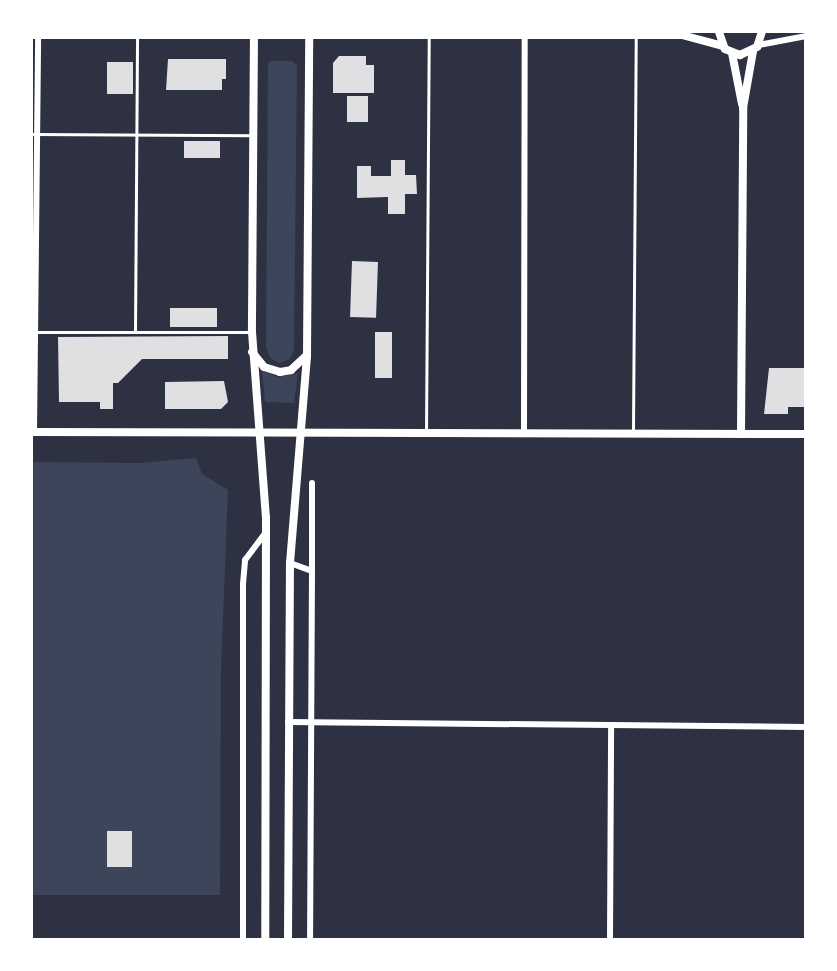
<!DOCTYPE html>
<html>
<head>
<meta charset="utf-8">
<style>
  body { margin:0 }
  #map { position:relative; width:837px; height:971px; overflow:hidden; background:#2d3142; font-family:"Fira Sans",sans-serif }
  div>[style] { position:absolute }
  .green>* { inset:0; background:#3c4559 }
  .building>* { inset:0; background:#e0e0e3; transform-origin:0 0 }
  .service>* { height:3px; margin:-1.5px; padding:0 1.5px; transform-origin:1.5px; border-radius:1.5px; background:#fff }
  .minor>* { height:6px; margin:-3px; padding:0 3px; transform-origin:3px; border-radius:3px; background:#fff }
  .tertiary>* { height:8px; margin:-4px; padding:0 4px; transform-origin:4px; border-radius:4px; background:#fff }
  .secondary>* { height:8px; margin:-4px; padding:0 4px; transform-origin:4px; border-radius:4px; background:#fff }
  span { translate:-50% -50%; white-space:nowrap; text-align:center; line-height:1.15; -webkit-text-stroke:4.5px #fff; paint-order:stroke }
  .frame { position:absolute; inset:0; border:33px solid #fff; pointer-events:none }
</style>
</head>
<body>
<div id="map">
  <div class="green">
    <div style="clip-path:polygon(271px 61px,292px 61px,297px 66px,294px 349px,290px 359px,279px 363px,270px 358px,266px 347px,268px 63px)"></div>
    <div style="clip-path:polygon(262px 371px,279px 377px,298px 373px,294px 403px,265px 402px)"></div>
    <div style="clip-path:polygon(196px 458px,202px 474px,228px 490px,221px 671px,220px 895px,32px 895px,32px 462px,140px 463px)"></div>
  </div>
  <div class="building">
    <div style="clip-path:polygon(339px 56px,366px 56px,366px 65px,374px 65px,374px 93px,333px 93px,333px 63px)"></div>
    <div style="clip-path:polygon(168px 59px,226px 59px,226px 79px,222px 79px,222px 90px,166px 90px)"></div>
    <div style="left:107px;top:62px;width:26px;height:32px"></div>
    <div style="left:347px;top:96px;width:21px;height:26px"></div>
    <div style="left:184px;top:141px;width:36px;height:17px"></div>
    <div style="clip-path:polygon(391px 160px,405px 160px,405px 175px,416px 175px,417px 194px,405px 194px,405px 214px,388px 214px,388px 197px,357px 198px,357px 166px,371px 166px,371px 176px,391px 176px)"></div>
    <div style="left:352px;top:261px;width:26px;height:56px;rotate:2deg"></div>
    <div style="left:170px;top:308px;width:47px;height:19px"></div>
    <div style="left:375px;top:332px;width:17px;height:46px"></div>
    <div style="clip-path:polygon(228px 336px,228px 359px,142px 359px,118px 383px,113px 383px,113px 409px,100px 409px,100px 402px,59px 402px,58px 337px)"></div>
    <div style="clip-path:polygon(769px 368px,804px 368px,804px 407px,788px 407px,788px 414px,764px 414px)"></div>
    <div style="clip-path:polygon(224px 381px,228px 402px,221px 409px,165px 409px,165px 382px)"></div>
    <div style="left:107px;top:831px;width:25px;height:36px"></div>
  </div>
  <div class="service">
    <div style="left:32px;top:134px;width:220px;rotate:0.3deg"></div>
    <div style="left:32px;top:332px;width:218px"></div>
    <div style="left:135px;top:332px;width:295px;rotate:-89.6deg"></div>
    <div style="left:633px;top:431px;width:395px;rotate:-89.6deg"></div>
    <div style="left:426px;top:432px;width:397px;rotate:-89.6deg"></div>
  </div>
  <div class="minor">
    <div style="left:759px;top:45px;width:48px;rotate:-10.8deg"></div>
    <div style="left:34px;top:432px;width:397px;rotate:-89.4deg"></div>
    <div style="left:524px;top:433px;width:397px;rotate:-89.9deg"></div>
    <div style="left:290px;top:563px;width:23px;rotate:20deg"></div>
    <div style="left:312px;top:571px;width:369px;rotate:90.3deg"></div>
    <div style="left:312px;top:571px;width:88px;rotate:-90deg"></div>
    <div style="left:288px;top:722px;width:518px;rotate:0.55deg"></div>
    <div style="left:243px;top:940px;width:356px;rotate:-90deg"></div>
    <div style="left:243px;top:584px;width:24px;rotate:-85deg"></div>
    <div style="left:245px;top:560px;width:34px;rotate:-53deg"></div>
    <div style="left:610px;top:940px;width:214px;rotate:-89.7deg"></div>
  </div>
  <div class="tertiary">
    <div style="left:719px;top:32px;width:18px;rotate:71deg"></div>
    <div style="left:725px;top:49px;width:16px;rotate:22deg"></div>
    <div style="left:740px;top:55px;width:19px;rotate:-25deg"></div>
    <div style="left:757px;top:47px;width:16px;rotate:-72deg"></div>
    <div style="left:32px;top:35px;width:650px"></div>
    <div style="left:682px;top:35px;width:42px;rotate:15deg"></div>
    <div style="left:732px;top:53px;width:52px;rotate:78.9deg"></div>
    <div style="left:32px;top:432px;width:774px;rotate:0.15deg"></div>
    <div style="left:741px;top:434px;width:326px;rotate:-89.6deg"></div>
    <div style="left:743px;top:108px;width:58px;rotate:-80deg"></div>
  </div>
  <div class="secondary">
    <div style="left:254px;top:32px;width:300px;rotate:90.4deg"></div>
    <div style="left:252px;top:332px;width:187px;rotate:85.7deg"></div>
    <div style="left:266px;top:518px;width:422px;rotate:90.1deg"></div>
    <div style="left:252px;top:352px;width:19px;rotate:51deg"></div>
    <div style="left:264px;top:367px;width:17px;rotate:17deg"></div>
    <div style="left:280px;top:372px;width:11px;rotate:-10deg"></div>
    <div style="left:291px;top:370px;width:21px;rotate:-43deg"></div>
    <div style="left:288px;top:940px;width:377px;rotate:-89.7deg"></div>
    <div style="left:290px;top:563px;width:208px;rotate:-85.3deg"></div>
    <div style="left:307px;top:356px;width:324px;rotate:-89.6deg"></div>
  </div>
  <div class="frame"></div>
</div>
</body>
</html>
